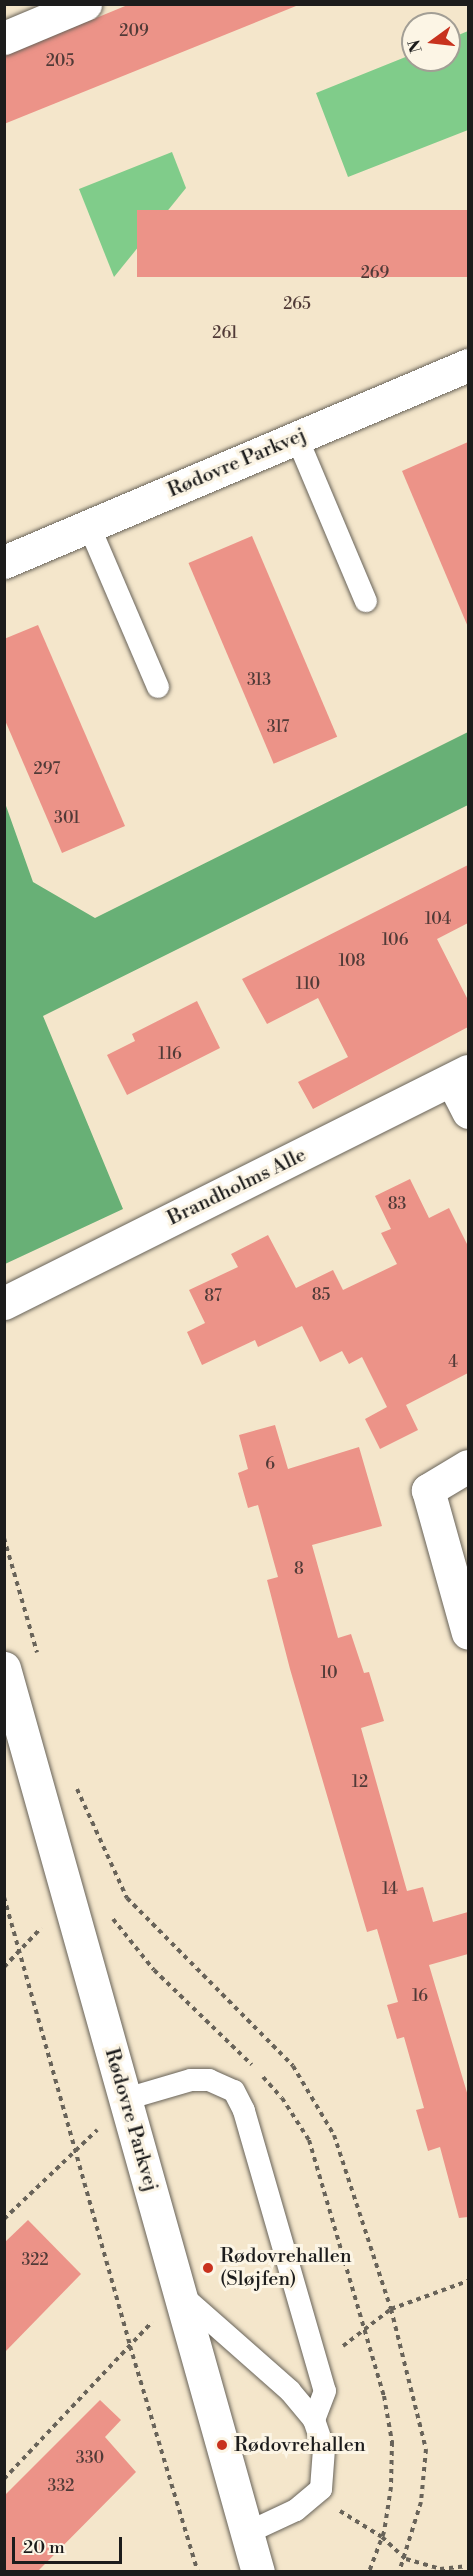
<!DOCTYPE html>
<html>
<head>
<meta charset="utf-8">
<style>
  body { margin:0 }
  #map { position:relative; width:473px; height:2576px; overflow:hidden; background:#f4e6cb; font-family:"Libre Bodoni",serif }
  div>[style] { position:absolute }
  .green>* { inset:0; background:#80cc8a }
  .forest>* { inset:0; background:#68b076 }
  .building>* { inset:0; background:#ec9388; transform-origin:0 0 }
  .path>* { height:4px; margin-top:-2px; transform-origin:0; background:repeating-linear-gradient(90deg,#686359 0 4.5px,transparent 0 9px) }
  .roads { filter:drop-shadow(0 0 2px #686359) drop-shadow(0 0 2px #686359) }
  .service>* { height:22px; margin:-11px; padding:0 11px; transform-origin:11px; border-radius:11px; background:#fff }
  .minor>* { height:33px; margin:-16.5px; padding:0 16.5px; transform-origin:16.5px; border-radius:16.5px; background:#fff }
  .tertiary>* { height:33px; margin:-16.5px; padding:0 16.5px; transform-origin:16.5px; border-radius:16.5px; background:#fff }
  .dots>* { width:16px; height:16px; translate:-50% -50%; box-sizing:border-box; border:3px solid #fcf5e5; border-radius:50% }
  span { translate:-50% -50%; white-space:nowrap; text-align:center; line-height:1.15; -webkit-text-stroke:6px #fcf5e5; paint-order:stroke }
  .number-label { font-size:16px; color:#503a37 }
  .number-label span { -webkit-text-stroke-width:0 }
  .street-label { font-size:20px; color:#1c1c1c }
  .poi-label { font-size:20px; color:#1c1c1c }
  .left { translate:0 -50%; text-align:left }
  .frame { position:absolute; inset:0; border:6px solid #1c1c1c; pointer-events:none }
  .north { position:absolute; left:401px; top:12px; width:60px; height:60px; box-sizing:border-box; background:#fcf5e5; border:2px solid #a29e95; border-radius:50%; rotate:255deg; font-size:16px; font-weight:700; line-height:24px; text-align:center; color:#1c1c1c }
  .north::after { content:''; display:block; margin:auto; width:21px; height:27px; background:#c8321e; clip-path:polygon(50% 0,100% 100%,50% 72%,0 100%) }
  .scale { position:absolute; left:12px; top:2537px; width:110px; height:27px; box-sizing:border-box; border:3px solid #1c1c1c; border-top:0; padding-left:8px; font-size:18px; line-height:21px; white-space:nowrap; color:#1c1c1c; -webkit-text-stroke:4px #fcf5e5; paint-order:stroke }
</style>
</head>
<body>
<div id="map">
  <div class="green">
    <div style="clip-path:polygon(468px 31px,468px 130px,348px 177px,316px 93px,413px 54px,413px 60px,449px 60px,449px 39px)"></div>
    <div style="clip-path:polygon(172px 152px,186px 188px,114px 277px,79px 189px)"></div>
  </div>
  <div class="forest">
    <div style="clip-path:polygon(468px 732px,468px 805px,43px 1016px,123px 1209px,5px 1264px,5px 803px,33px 882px,95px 918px)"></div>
  </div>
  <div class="building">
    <div style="clip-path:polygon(130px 4px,296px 6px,4px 124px,4px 56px)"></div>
    <div style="left:468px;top:210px;width:67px;height:331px;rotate:90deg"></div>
    <div style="clip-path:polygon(468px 442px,468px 627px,402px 471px)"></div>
    <div style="left:252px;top:536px;width:218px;height:69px;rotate:67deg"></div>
    <div style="clip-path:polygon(38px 625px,125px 826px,62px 853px,4px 718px,4px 639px)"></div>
    <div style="clip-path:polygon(468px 865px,468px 923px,437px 939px,468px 1000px,468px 1027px,313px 1109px,298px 1082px,348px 1057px,318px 998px,267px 1024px,242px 979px)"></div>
    <div style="clip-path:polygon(197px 1001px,220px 1048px,127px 1095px,107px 1055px,135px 1041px,132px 1034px)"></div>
    <div style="clip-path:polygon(410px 1179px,429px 1218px,449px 1208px,468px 1246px,468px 1373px,406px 1405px,418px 1430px,380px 1449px,365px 1419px,387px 1407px,362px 1357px,349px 1364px,342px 1351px,320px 1362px,302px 1326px,258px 1347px,255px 1340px,202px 1365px,187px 1332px,205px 1323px,189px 1290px,238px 1267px,231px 1254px,268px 1235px,296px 1288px,333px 1270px,343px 1290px,397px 1264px,381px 1233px,391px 1229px,375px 1196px)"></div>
    <div style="clip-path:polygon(275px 1425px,288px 1469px,359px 1447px,382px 1526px,312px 1545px,338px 1638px,351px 1634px,364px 1673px,369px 1672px,384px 1721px,361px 1728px,407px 1891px,423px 1887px,433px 1922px,468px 1912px,468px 1954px,429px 1965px,468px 2096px,468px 2217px,459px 2218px,440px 2147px,428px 2151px,416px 2110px,424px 2108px,404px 2037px,397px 2039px,387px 2005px,398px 2002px,377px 1929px,367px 1932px,290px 1669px,267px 1580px,278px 1577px,258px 1505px,248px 1508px,238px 1473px,248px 1469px,239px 1435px)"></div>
    <div style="clip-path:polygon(28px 2220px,81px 2274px,4px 2353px,4px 2243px)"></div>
    <div style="clip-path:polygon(100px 2400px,121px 2420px,105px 2437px,136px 2472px,38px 2571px,4px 2571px,4px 2496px)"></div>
  </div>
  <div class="path">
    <div style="left:4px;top:1538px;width:119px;rotate:73.9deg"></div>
    <div style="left:77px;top:1789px;width:120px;rotate:65.4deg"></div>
    <div style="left:127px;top:1898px;width:236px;rotate:45.3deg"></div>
    <div style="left:293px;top:2066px;width:80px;rotate:59.3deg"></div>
    <div style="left:334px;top:2135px;width:183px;rotate:71.9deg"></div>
    <div style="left:391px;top:2309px;width:144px;rotate:76deg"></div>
    <div style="left:426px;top:2449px;width:53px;rotate:95.4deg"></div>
    <div style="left:421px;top:2502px;width:73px;rotate:107.4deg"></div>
    <div style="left:4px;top:1897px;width:466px;rotate:74.3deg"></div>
    <div style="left:130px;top:2346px;width:236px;rotate:73.3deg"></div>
    <div style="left:113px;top:1919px;width:65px;rotate:51.2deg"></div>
    <div style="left:154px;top:1970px;width:136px;rotate:44.1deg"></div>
    <div style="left:4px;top:1967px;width:54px;rotate:-46.5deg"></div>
    <div style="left:263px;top:2077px;width:28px;rotate:48deg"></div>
    <div style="left:282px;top:2098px;width:50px;rotate:57.3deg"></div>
    <div style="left:309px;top:2140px;width:267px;rotate:73.7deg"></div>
    <div style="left:384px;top:2396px;width:47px;rotate:80.1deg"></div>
    <div style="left:392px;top:2442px;width:45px;rotate:91.3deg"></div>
    <div style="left:391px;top:2487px;width:46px;rotate:98.8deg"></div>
    <div style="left:384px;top:2532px;width:43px;rotate:110.6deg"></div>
    <div style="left:4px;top:2219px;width:129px;rotate:-43.7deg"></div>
    <div style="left:343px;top:2346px;width:61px;rotate:-37.6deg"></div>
    <div style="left:391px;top:2309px;width:82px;rotate:-20deg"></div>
    <div style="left:4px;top:2479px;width:216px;rotate:-46.7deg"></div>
    <div style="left:340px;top:2511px;width:49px;rotate:31.8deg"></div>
    <div style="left:382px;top:2537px;width:33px;rotate:43deg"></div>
    <div style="left:406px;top:2559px;width:35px;rotate:16deg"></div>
    <div style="left:440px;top:2569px;width:28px;rotate:-6deg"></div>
  </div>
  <div class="roads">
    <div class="service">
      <div style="left:297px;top:438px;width:177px;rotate:67.1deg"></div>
      <div style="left:89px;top:526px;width:175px;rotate:66.8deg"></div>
      <div style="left:126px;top:2099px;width:68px;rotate:-16.3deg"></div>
      <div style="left:191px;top:2080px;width:18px"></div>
      <div style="left:209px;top:2080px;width:27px;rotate:24deg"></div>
      <div style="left:234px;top:2091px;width:22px;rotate:63deg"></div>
      <div style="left:244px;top:2111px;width:291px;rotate:73.9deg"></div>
      <div style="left:325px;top:2391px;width:31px;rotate:111deg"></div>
      <div style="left:179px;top:2293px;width:148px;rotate:41.4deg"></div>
      <div style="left:290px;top:2391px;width:38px;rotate:50deg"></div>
      <div style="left:314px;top:2420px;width:31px;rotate:71deg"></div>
      <div style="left:324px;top:2449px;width:40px;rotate:94.3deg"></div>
      <div style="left:321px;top:2489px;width:33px;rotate:140deg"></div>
      <div style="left:296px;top:2510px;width:54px;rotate:154.9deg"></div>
    </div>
    <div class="minor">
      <div style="left:4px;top:38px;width:88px;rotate:-22.8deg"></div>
      <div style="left:4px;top:562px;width:504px;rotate:-23deg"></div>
      <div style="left:452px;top:1080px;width:36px;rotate:63deg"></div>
      <div style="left:4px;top:1303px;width:519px;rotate:-26.57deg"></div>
      <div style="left:468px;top:1466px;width:47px;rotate:149deg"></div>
      <div style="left:428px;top:1490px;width:148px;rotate:74.4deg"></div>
    </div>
    <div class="tertiary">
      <div style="left:4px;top:1668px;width:939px;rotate:74.31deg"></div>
    </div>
  </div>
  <div class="dots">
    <div style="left:208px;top:2268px;background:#c8321e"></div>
    <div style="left:222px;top:2445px;background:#c8321e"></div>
  </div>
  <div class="number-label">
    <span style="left:134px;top:31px">209</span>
    <span style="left:60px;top:61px">205</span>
    <span style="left:375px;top:273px">269</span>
    <span style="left:297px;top:304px">265</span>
    <span style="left:225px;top:333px">261</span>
    <span style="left:259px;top:680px">313</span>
    <span style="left:278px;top:727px">317</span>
    <span style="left:47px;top:769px">297</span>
    <span style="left:67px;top:818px">301</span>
    <span style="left:438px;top:919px">104</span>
    <span style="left:395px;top:940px">106</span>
    <span style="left:352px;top:961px">108</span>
    <span style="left:308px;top:984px">110</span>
    <span style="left:170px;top:1054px">116</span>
    <span style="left:397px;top:1204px">83</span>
    <span style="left:321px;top:1295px">85</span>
    <span style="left:213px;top:1296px">87</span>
    <span style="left:453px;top:1362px">4</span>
    <span style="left:270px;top:1464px">6</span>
    <span style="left:299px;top:1569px">8</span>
    <span style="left:329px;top:1673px">10</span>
    <span style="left:360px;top:1782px">12</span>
    <span style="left:390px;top:1889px">14</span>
    <span style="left:420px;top:1996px">16</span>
    <span style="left:35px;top:2260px">322</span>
    <span style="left:90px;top:2458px">330</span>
    <span style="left:61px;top:2486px">332</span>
  </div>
  <div class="street-label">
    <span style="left:237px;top:463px;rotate:-23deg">Rødovre Parkvej</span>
    <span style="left:237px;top:1187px;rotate:-26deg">Brandholms Alle</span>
    <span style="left:131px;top:2120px;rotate:74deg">Rødovre Parkvej</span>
  </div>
  <div class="poi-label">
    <span class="left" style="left:220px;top:2268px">Rødovrehallen<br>(Sløjfen)</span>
    <span class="left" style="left:234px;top:2445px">Rødovrehallen</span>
  </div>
  <div class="frame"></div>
  <div class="north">N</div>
  <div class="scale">20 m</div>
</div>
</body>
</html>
